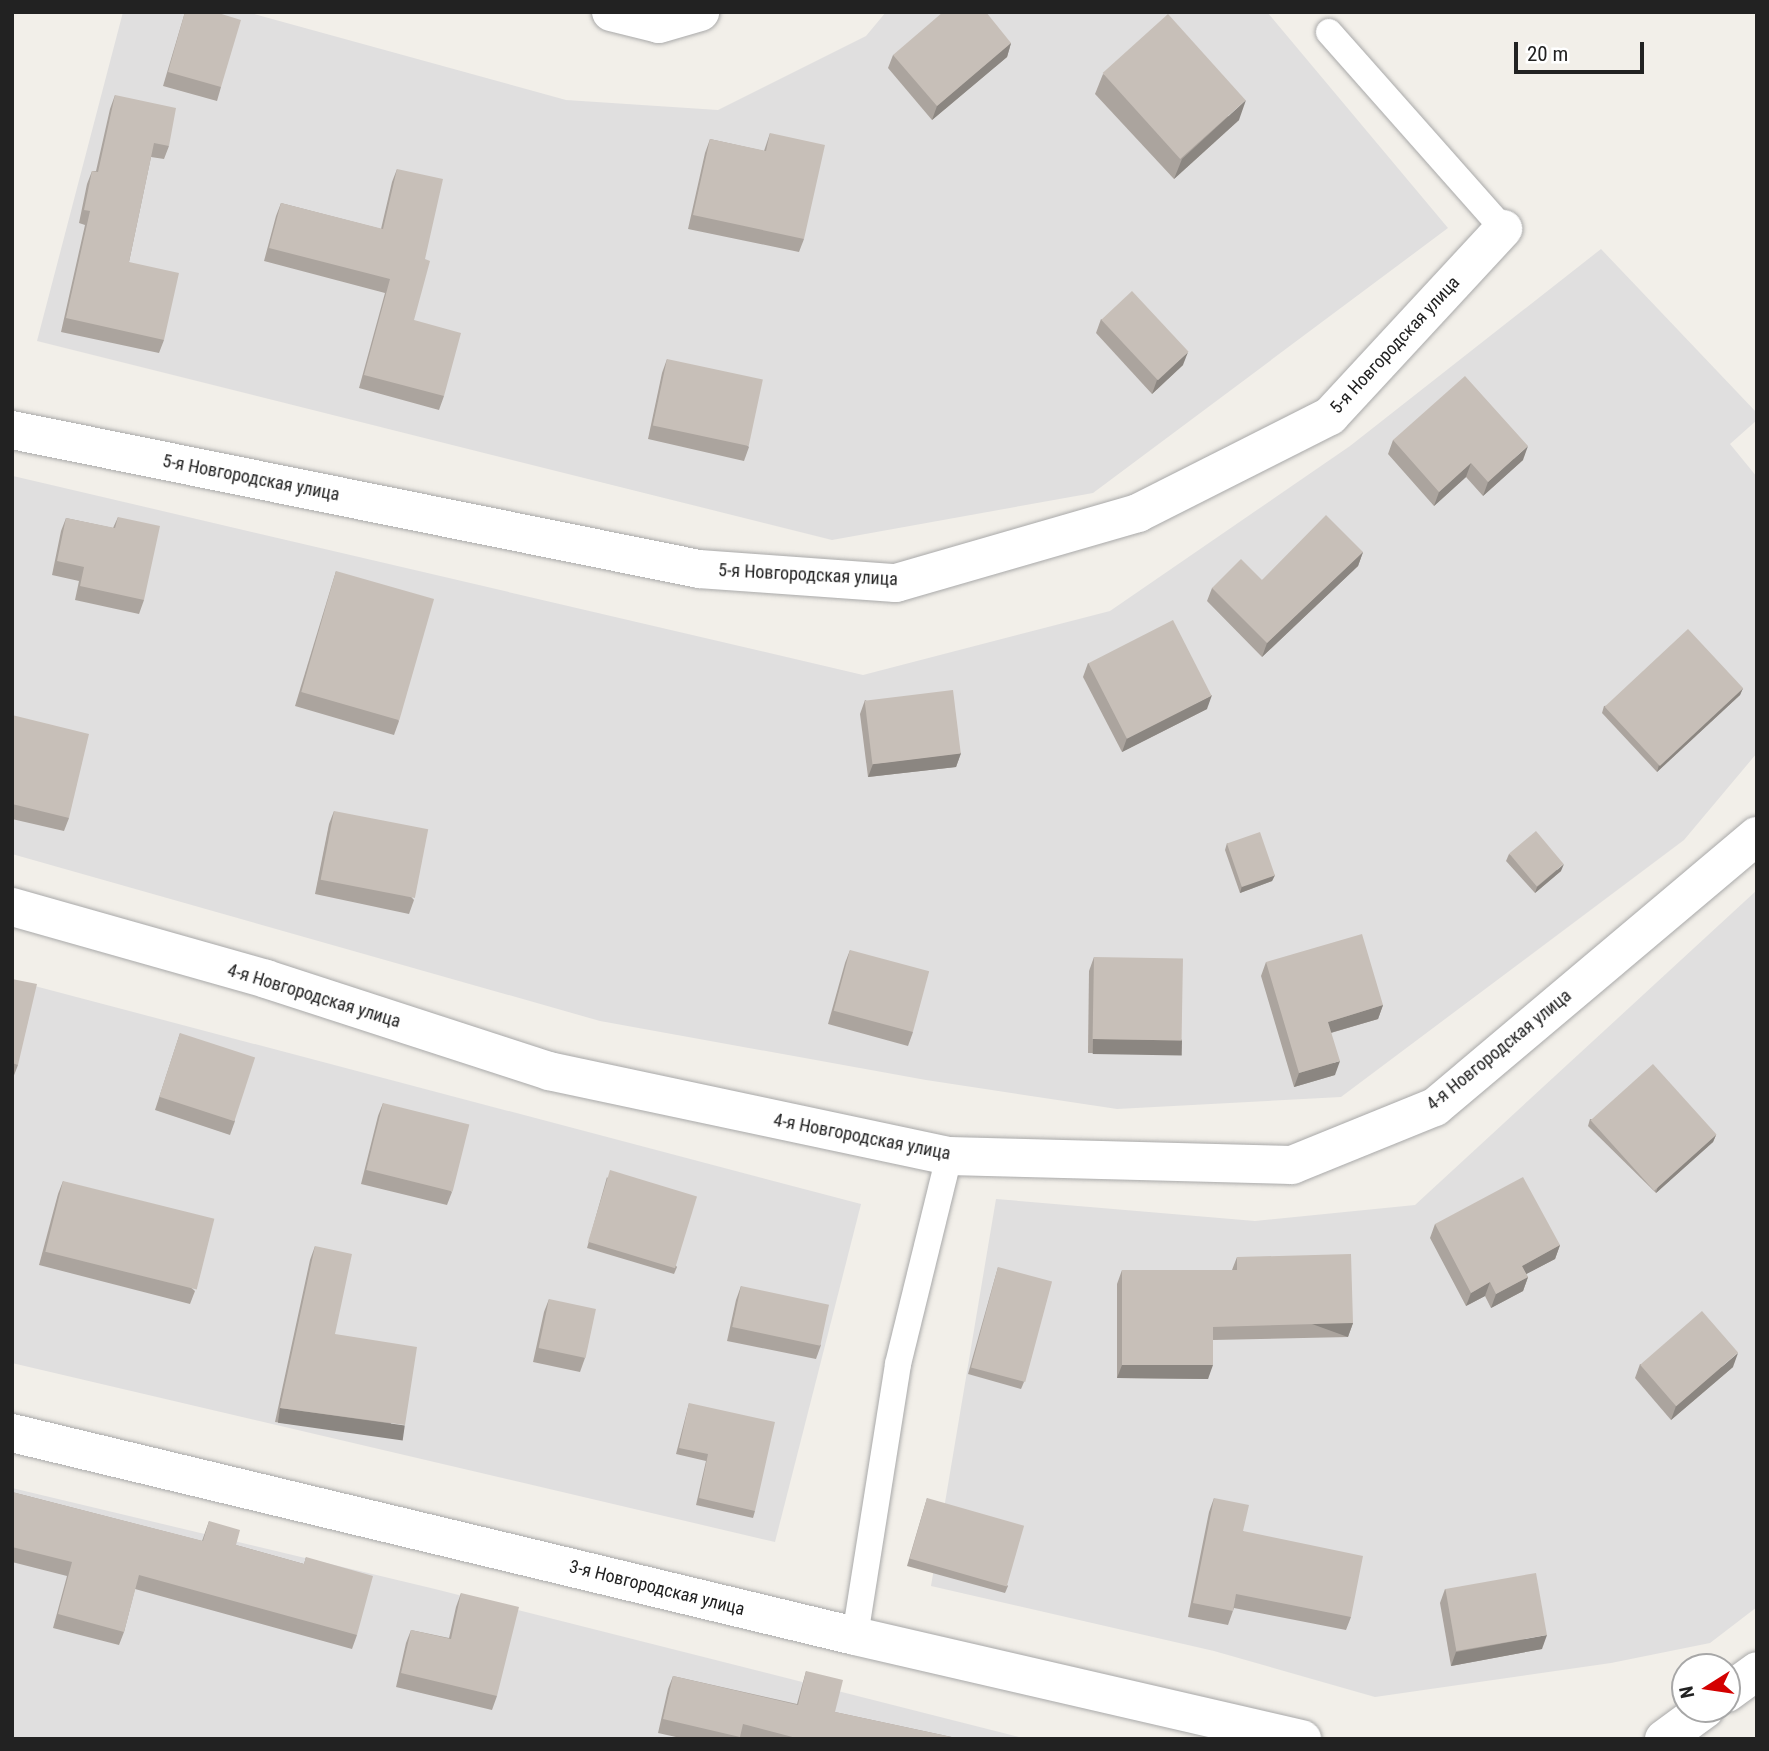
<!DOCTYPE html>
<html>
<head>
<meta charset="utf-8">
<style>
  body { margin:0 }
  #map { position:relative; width:1769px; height:1751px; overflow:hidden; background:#f2efe9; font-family:"Roboto Condensed",sans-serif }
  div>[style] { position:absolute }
  .residential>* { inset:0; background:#e0dfdf }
  .roads { filter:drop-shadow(0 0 2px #a9a9a9) drop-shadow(0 0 2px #a9a9a9) }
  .service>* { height:26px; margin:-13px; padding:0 13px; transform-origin:13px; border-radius:13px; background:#fff }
  .minor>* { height:38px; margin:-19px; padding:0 19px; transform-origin:19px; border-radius:19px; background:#fff }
  .wall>* { inset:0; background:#aba49e }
  .shaded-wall>* { inset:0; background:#8b8681; transform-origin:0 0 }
  .building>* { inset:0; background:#c7bfb8; transform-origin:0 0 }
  span { translate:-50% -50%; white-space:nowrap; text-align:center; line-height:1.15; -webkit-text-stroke:5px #fff; paint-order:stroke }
  .street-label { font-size:18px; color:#222 }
  .frame { position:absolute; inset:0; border:14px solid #222; pointer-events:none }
  .north { position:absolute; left:1671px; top:1653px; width:70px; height:70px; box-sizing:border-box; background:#fff; border:2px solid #a7a7a7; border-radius:50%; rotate:258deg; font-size:19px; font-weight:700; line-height:28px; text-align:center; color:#222 }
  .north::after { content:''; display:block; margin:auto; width:24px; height:32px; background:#d40000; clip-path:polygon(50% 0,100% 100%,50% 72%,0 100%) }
  .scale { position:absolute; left:1514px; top:42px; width:130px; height:32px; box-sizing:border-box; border:4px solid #222; border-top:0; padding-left:9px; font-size:21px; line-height:24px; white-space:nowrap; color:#222; -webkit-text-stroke:5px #fff; paint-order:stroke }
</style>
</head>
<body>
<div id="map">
  <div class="residential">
    <div style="clip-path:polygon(123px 12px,247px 12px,566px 100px,718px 110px,866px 36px,886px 12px,1267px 12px,1448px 228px,1093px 493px,832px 540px,37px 341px)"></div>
    <div style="clip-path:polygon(1601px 249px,1757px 413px,1757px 420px,1730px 444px,1757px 477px,1757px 753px,1684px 840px,1341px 1097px,1117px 1109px,926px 1080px,600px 1021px,12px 854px,13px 476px,863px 675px,1110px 611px,1350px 446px)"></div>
    <div style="clip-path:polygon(1757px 890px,1757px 1607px,1710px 1643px,1611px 1663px,1375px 1697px,1214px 1651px,931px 1586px,996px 1199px,1255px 1221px,1415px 1205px)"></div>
    <div style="clip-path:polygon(12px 980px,861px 1204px,775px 1542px,12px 1363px)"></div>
    <div style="clip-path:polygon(12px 1488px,435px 1589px,1027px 1739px,12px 1739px)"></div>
  </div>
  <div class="roads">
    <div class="service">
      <div style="left:1329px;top:32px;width:263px;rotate:48.5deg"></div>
      <div style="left:855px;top:1636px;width:275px;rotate:-81deg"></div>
      <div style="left:898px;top:1364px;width:214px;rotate:-76.2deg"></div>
    </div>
    <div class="minor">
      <div style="left:611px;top:12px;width:49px;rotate:14deg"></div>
      <div style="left:659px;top:24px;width:43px;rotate:-16.3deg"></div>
      <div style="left:12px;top:430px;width:701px;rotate:11.44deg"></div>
      <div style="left:699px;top:569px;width:197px;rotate:4.1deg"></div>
      <div style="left:896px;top:583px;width:252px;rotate:-16.1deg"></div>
      <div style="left:1138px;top:513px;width:215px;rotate:-26.8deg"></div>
      <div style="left:1330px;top:416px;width:255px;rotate:-47.2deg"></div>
      <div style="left:12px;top:907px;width:264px;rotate:15.8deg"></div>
      <div style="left:266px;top:979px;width:298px;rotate:18deg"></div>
      <div style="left:549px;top:1071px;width:409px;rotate:12deg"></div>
      <div style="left:949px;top:1156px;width:343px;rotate:1.5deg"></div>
      <div style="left:1292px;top:1165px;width:154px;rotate:-22.1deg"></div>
      <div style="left:1435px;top:1107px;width:421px;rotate:-40.1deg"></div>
      <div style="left:12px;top:1433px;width:867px;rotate:13.54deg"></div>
      <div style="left:855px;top:1636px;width:459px;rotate:13deg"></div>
      <div style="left:1727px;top:1693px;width:37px;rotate:-36deg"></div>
      <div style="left:1664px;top:1739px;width:51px;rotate:-36.2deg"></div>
    </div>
  </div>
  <div class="wall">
    <div style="clip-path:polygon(185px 12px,215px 12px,221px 87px,217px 101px,163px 86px)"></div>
    <div style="clip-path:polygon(1011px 43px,1007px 57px,932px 120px,888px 68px,893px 55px)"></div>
    <div style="clip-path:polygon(1103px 74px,1239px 120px,1174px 179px,1095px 94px)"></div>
    <div style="clip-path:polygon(115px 95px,169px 146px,164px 159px,151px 157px,129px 262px,164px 340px,159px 353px,61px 332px,85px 225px,79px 223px,87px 184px,92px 171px,96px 171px,110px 109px)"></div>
    <div style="clip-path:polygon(770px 133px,804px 239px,799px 252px,688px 229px,705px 153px,710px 139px,764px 151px)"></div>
    <div style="clip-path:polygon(397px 169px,414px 320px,444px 396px,439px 410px,359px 388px,385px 293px,264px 261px,276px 216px,281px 203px,381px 229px,392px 182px)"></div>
    <div style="clip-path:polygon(1101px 319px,1183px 365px,1152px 394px,1096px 333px)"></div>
    <div style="clip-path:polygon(667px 359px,749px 447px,744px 461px,648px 439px,662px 373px)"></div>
    <div style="clip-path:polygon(1393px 440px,1523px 460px,1483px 496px,1466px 477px,1434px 506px,1388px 454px)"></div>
    <div style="clip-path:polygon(118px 517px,144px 600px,139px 614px,75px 600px,79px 581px,52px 575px,61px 531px,66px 518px,113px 528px)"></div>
    <div style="clip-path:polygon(1363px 552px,1358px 566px,1262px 657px,1207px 601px,1212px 588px,1262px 580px)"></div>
    <div style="clip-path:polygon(336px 571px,399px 721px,394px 735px,295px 706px)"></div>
    <div style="clip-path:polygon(1088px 663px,1207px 709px,1122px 752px,1083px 677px)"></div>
    <div style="clip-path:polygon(1743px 688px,1740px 695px,1657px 772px,1602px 713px,1604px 706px)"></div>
    <div style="clip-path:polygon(865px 700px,961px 753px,956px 767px,868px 777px,860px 714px)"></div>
    <div style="clip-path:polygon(12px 715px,69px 818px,64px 831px,12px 819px)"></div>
    <div style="clip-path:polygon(334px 811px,414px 900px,409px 914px,315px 894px,329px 824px)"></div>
    <div style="clip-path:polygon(1227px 843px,1275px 875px,1272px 881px,1240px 893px,1225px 850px)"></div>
    <div style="clip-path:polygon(1509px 854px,1561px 871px,1535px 893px,1506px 861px)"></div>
    <div style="clip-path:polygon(850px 950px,913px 1032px,908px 1046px,828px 1024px,845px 963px)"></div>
    <div style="clip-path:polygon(1094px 957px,1182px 1040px,1177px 1054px,1088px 1053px,1089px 971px)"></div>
    <div style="clip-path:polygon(1266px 962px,1383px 1005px,1378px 1019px,1331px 1033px,1335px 1075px,1294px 1087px,1261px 976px)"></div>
    <div style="clip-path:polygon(12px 979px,18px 1065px,13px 1078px,12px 1078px)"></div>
    <div style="clip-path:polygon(180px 1033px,235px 1121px,230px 1135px,155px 1110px)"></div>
    <div style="clip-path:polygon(383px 1103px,452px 1192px,447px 1205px,361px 1184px,378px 1116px)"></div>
    <div style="clip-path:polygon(1590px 1119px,1716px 1135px,1713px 1142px,1656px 1193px,1588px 1126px)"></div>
    <div style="clip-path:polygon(607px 1177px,677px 1267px,674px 1274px,587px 1248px)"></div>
    <div style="clip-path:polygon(63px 1181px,195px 1291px,190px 1304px,39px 1265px,58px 1194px)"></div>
    <div style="clip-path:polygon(1435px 1224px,1560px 1245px,1555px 1259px,1526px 1274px,1528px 1277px,1523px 1291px,1491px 1308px,1485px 1296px,1466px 1306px,1430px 1238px)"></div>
    <div style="clip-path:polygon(315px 1246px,335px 1334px,400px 1438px,275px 1422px,310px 1260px)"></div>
    <div style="clip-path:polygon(1237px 1257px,1353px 1323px,1348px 1337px,1213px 1340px,1208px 1379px,1117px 1378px,1117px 1284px,1122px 1270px,1232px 1270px)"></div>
    <div style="clip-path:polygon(998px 1267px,1024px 1382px,1021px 1389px,968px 1374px)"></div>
    <div style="clip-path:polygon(741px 1286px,821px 1345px,816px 1359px,727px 1341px,736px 1300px)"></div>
    <div style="clip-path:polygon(549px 1299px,585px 1358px,580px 1372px,533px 1362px,544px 1312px)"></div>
    <div style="clip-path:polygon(1640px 1364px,1733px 1367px,1671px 1420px,1635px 1378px)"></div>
    <div style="clip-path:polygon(689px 1403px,755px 1511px,753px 1518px,696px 1505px,706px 1461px,676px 1454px)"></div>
    <div style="clip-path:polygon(12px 1492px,202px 1541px,209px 1521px,236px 1545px,304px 1564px,306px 1557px,357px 1635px,352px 1649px,135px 1589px,124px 1632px,119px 1645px,53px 1628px,67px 1576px,12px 1562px)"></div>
    <div style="clip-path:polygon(927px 1498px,1008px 1586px,1005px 1593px,907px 1566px)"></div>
    <div style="clip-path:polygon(1214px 1498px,1243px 1531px,1351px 1617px,1346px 1630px,1234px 1608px,1228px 1625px,1188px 1617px,1209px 1512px)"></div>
    <div style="clip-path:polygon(1445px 1589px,1542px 1649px,1451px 1666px,1440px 1603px)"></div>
    <div style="clip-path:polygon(461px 1593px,497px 1696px,492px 1710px,396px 1687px,406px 1643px,411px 1630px,449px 1638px,456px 1607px)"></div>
    <div style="clip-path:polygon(806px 1671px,835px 1712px,961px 1739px,745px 1739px,740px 1737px,739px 1739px,685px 1739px,658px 1733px,668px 1689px,673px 1676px,797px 1704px)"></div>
  </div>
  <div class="shaded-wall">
    <div style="clip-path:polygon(1011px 43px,1007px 57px,932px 120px,937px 106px)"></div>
    <div style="clip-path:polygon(1246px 100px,1239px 120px,1174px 179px,1182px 159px)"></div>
    <div style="clip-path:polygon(1188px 352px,1183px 365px,1152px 394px,1157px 380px)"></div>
    <div style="clip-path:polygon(1528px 446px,1523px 460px,1483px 496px,1488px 482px)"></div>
    <div style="clip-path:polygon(1471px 463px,1466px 477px,1434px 506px,1439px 492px)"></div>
    <div style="clip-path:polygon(1363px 552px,1358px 566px,1262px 657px,1267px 643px)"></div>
    <div style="clip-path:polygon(1743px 688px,1740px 695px,1657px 772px,1659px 765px)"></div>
    <div style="clip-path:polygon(1212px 695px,1207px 709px,1122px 752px,1127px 738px)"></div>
    <div style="clip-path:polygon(961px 753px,956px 767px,868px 777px,873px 764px)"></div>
    <div style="clip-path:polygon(1564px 864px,1561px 871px,1535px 893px,1537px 887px)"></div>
    <div style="clip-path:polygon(1275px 875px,1272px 881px,1240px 893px,1242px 886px)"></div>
    <div style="clip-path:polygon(1383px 1005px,1378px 1019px,1323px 1035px,1328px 1022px)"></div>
    <div style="left:1093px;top:1039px;width:89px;height:15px;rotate:1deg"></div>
    <div style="clip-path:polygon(1340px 1061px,1335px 1075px,1294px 1087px,1299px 1073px)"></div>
    <div style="clip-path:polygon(1716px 1135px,1713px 1142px,1656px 1193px,1658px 1186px)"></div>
    <div style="clip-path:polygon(1560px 1245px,1555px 1259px,1517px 1279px,1522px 1266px)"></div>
    <div style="clip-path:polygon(1528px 1277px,1523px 1291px,1491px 1308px,1496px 1294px)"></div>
    <div style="clip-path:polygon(1490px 1282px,1485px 1296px,1466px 1306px,1471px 1293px)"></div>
    <div style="left:1353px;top:1323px;width:15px;height:140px;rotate:110deg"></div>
    <div style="clip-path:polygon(1738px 1353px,1733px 1367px,1671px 1420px,1676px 1406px)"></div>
    <div style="clip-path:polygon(1122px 1365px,1213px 1365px,1208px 1379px,1117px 1378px)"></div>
    <div style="left:280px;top:1408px;width:126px;height:15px;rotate:8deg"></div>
    <div style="clip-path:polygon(1547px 1635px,1542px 1649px,1451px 1666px,1456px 1652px)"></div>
  </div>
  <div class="building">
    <div style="clip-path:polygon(185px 12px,215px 12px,241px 20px,221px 87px,168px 72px)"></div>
    <div style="clip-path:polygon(943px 12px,986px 12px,1011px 43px,937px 106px,893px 55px)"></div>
    <div style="left:1168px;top:14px;width:116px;height:88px;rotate:48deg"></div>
    <div style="clip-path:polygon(115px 95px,176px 108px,169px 146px,154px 143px,129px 262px,179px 273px,164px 340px,66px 318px,90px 211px,84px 210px,92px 171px,98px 172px)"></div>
    <div style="clip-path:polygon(770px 133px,825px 145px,804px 239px,693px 215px,710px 139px,766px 151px)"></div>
    <div style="clip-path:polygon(397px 169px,443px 179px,425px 259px,430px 261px,414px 320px,461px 333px,444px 396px,364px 375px,390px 279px,269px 248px,281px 203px,383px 229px)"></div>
    <div style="left:1132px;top:291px;width:83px;height:42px;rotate:47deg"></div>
    <div style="left:667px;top:359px;width:98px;height:68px;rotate:12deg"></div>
    <div style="clip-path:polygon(1465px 376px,1528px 446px,1488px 482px,1471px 463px,1439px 492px,1393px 440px)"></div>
    <div style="clip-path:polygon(1326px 515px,1363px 552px,1267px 643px,1212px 588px,1241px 559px,1262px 580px)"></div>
    <div style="clip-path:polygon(118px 517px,160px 526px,144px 600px,80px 586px,84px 567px,57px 561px,66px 518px,115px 528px)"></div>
    <div style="left:336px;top:571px;width:102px;height:126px;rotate:16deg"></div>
    <div style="left:1173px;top:620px;width:85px;height:95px;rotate:63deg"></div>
    <div style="left:1688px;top:629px;width:81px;height:114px;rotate:47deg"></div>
    <div style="left:953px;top:690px;width:64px;height:89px;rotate:83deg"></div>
    <div style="clip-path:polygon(12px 715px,89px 734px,69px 818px,12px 804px)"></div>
    <div style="left:334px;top:811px;width:96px;height:70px;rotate:11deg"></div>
    <div style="left:1536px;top:831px;width:43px;height:35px;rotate:50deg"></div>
    <div style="left:1260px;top:832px;width:46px;height:35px;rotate:71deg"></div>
    <div style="clip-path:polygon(1362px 934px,1383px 1005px,1328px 1022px,1340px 1061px,1299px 1073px,1266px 962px)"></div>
    <div style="left:850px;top:950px;width:82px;height:63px;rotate:15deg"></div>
    <div style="left:1094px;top:957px;width:89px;height:82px;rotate:1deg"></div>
    <div style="clip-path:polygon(12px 979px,37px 984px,18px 1065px,12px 1063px)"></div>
    <div style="left:180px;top:1033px;width:79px;height:67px;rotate:18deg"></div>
    <div style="left:1653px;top:1064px;width:95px;height:84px;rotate:48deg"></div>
    <div style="left:383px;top:1103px;width:89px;height:69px;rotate:14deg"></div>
    <div style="left:610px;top:1170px;width:91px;height:75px;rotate:17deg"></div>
    <div style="clip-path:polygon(1523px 1177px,1560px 1245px,1522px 1266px,1528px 1277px,1496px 1294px,1490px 1282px,1471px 1293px,1435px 1224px)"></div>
    <div style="left:63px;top:1181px;width:156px;height:73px;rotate:14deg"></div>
    <div style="clip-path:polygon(315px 1246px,352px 1254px,335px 1334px,417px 1347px,405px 1425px,280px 1408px)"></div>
    <div style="clip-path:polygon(1351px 1254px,1353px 1323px,1213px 1327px,1213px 1365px,1122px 1365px,1122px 1270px,1237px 1270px,1237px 1257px)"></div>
    <div style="left:998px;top:1267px;width:56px;height:104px;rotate:15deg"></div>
    <div style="left:741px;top:1286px;width:90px;height:42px;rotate:12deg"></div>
    <div style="left:549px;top:1299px;width:48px;height:50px;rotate:12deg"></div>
    <div style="left:1702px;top:1311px;width:55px;height:82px;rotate:49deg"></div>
    <div style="clip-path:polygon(689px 1403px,775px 1422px,755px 1511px,699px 1498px,708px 1454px,679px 1448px)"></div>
    <div style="clip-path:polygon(12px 1492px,203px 1541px,209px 1521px,240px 1530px,236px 1545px,304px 1564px,306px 1557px,373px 1576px,357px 1635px,139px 1575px,124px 1632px,58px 1614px,72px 1562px,12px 1547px)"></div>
    <div style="left:927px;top:1498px;width:101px;height:63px;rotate:16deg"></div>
    <div style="clip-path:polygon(1214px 1498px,1249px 1505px,1243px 1531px,1363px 1556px,1351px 1617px,1236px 1594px,1233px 1611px,1193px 1603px)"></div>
    <div style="left:1536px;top:1573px;width:63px;height:92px;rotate:80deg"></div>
    <div style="clip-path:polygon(461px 1593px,519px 1607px,497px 1696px,401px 1673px,411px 1630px,451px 1639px)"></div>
    <div style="clip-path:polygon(806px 1671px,843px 1680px,835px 1712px,961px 1739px,800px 1739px,743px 1724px,740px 1737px,663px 1719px,673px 1676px,798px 1705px)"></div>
  </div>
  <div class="street-label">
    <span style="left:1395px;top:345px;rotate:-47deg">5-я Новгородская улица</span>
    <span style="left:251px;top:478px;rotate:11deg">5-я Новгородская улица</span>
    <span style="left:808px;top:575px;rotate:3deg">5-я Новгородская улица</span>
    <span style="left:314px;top:996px;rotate:17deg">4-я Новгородская улица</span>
    <span style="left:1499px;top:1050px;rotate:-39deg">4-я Новгородская улица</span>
    <span style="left:862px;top:1137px;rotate:11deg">4-я Новгородская улица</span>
    <span style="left:657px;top:1588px;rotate:14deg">3-я Новгородская улица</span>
  </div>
  <div class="frame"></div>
  <div class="north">N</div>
  <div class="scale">20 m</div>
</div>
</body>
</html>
